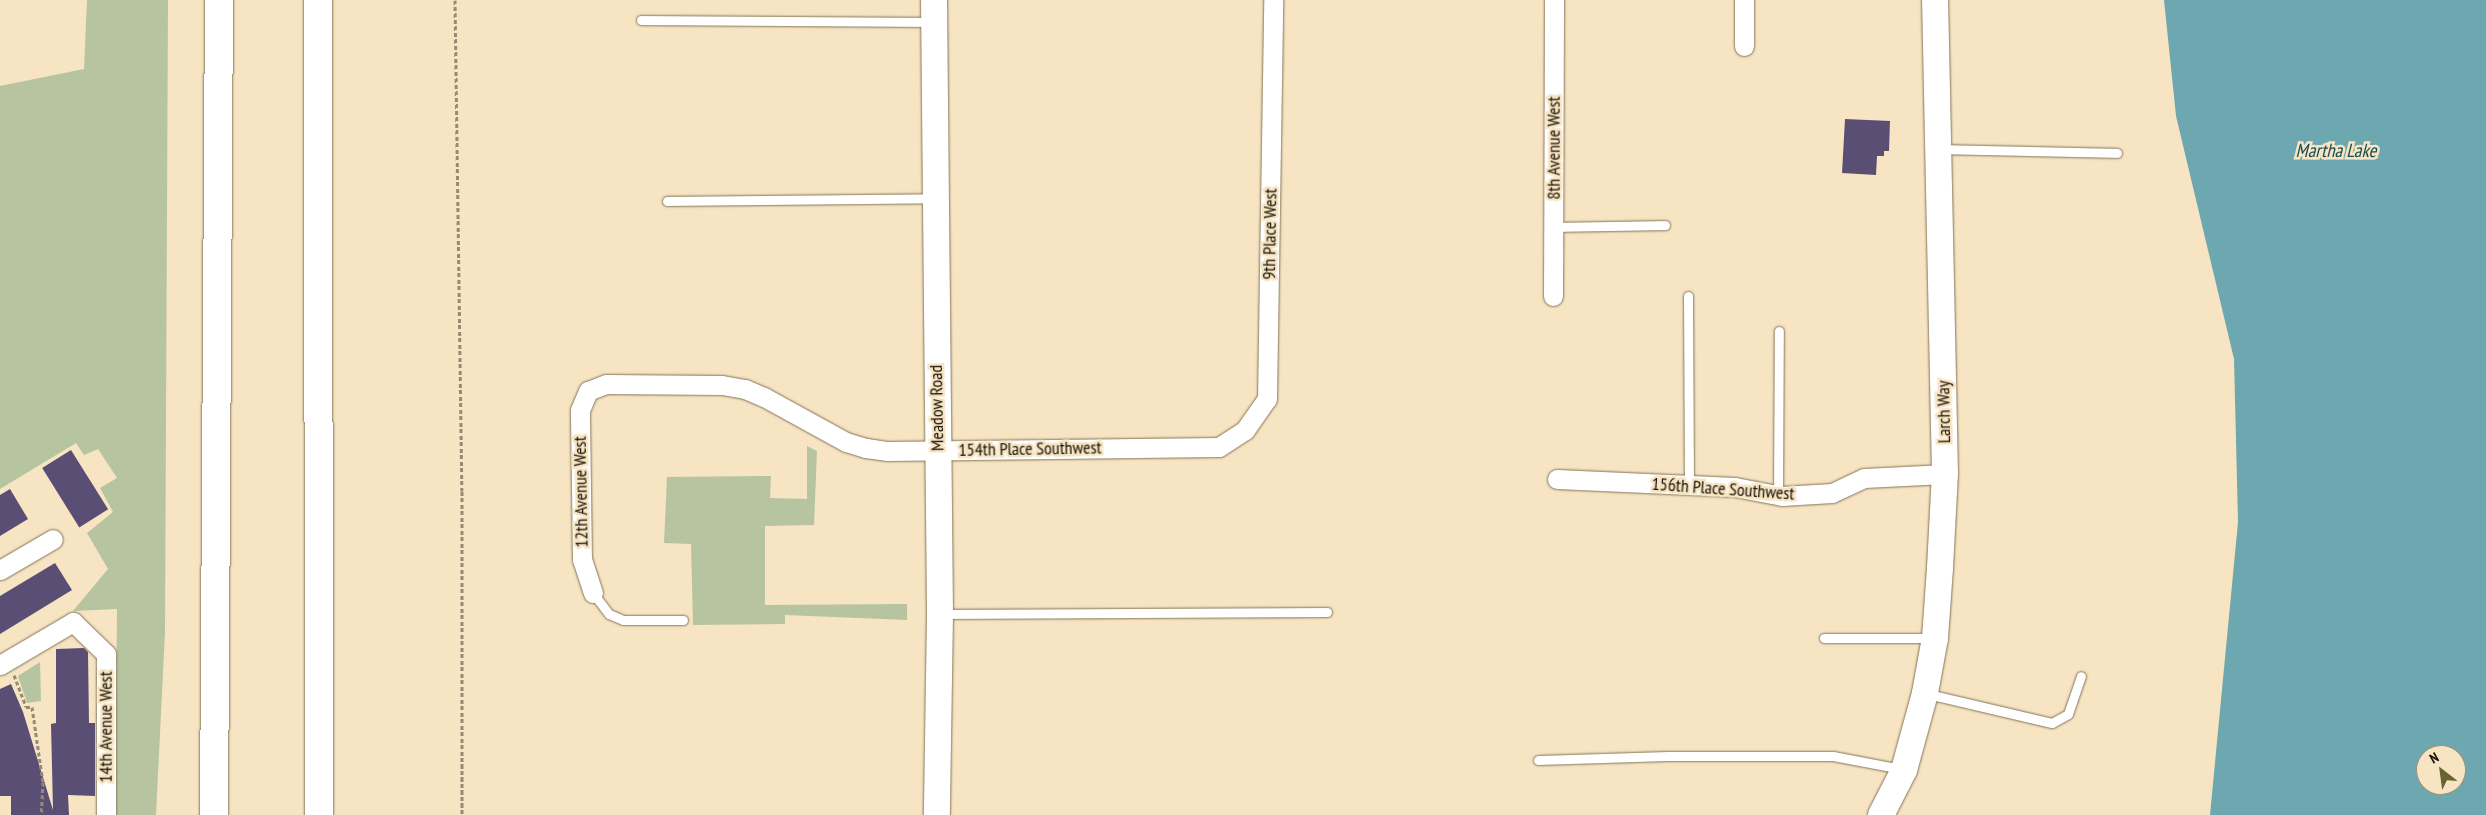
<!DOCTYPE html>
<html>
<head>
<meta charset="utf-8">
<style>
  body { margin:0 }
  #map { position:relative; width:2486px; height:815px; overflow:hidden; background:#f6e4c3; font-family:"PT Sans Narrow",sans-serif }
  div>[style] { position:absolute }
  .green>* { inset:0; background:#b7c4a0 }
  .water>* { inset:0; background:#6da8b1 }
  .building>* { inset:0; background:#5b4e74; transform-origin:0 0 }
  .path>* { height:3px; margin-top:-1.5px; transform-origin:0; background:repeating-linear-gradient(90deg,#968a72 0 4px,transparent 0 6.5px) }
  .roads { filter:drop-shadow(0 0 1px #847456) drop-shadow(0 0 1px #847456) }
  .lane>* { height:9px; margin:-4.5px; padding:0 4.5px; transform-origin:4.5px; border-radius:4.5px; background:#fff }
  .street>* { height:19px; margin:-9.5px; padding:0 9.5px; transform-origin:9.5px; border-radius:9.5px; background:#fff }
  .secondary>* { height:26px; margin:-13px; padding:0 13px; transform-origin:13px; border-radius:13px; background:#fff }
  .highway>* { height:28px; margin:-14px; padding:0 14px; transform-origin:14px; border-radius:14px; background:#fff }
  span { translate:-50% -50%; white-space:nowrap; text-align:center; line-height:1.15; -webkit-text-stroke:5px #f6e4c3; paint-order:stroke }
  .street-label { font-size:18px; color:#171106 }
  .water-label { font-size:19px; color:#194e54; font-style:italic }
  .north { position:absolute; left:2416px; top:745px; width:50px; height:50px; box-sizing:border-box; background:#f6e4c3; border:1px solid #9d9077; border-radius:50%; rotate:330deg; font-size:14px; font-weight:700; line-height:20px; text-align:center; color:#171106 }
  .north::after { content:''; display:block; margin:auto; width:18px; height:22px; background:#696330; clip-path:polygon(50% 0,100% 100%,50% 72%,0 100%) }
</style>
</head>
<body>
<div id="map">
  <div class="green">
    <div style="clip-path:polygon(87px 0,168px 0,165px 632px,156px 815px,115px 815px,117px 609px,73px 611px,108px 569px,87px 533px,113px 512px,100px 488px,117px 478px,98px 449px,84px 455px,76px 443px,0 489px,0 86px,84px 69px)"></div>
    <div style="clip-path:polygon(807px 446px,817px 451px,814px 525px,765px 526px,765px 605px,907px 604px,907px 620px,785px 615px,785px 624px,693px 625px,691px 544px,664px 543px,667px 477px,771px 476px,770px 498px,807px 499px)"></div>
    <div style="clip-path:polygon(40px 662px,41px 701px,27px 703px,18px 676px)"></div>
  </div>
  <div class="water">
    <div style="clip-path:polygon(evenodd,2164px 0,2486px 0,2486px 815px,2210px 815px,2238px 522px,2234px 359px,2176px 116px,2164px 0,2426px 755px,2456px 755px,2456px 785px,2426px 785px,2426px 755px)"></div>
  </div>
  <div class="building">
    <div style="clip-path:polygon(1845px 119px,1890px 121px,1889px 151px,1884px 151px,1884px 156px,1877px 156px,1876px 175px,1842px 173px)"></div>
    <div style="left:71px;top:450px;width:70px;height:34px;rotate:58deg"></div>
    <div style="clip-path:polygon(10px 489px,28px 519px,0 536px,0 495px)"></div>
    <div style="clip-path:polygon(55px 563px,72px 590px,0 634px,0 596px)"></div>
    <div style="clip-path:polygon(84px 648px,88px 652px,89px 723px,95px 723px,95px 796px,68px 795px,69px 815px,11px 815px,11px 796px,0 796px,0 689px,11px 684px,23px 712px,53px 810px,51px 724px,56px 723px,56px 649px)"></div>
  </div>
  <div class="path">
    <div style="left:455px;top:0;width:491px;rotate:89.2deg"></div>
    <div style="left:462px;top:491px;width:324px;rotate:90deg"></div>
    <div style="left:14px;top:675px;width:34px;rotate:69deg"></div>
    <div style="left:26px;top:707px;width:6px"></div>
    <div style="left:32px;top:707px;width:76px;rotate:81.7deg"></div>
    <div style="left:43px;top:782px;width:33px;rotate:93deg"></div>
  </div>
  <div class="roads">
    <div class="lane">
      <div style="left:641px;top:20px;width:290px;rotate:0.4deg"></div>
      <div style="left:1941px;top:149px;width:176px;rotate:1.3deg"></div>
      <div style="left:667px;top:201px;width:268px;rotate:-0.6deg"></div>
      <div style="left:1554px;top:227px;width:111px;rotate:-1deg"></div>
      <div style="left:1688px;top:296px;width:189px;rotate:89.7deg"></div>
      <div style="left:1778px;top:495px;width:164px;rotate:-89.7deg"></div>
      <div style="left:593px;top:593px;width:26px;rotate:53deg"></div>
      <div style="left:609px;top:614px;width:15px;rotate:23deg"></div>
      <div style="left:623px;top:620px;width:60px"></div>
      <div style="left:943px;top:614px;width:384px;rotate:-0.3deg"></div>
      <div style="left:1824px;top:638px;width:108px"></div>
      <div style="left:1928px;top:694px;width:127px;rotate:13.2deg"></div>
      <div style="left:2052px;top:723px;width:18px;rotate:-29deg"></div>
      <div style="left:2068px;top:714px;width:40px;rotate:-71.1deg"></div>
      <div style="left:1538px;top:760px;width:130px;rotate:-1.8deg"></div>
      <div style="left:1668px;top:756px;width:165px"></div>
      <div style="left:1833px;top:756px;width:69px;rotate:10.8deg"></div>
    </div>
    <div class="street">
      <div style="left:1744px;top:46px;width:46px;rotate:-90deg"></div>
      <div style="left:1553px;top:296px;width:296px;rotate:-89.8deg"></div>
      <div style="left:1557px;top:479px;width:178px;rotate:2.6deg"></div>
      <div style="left:1735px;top:487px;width:48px;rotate:10.8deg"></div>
      <div style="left:1782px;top:496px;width:50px;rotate:-3.4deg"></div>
      <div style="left:1832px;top:493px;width:35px;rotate:-25deg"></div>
      <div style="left:1864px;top:478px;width:81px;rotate:-2.8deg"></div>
      <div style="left:0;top:570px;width:61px;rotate:-30.3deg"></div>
      <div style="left:593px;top:593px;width:35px;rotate:-108deg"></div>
      <div style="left:582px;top:560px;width:150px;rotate:-90.8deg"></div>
      <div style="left:580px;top:410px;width:21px;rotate:-67deg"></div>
      <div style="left:588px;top:391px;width:19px;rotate:-21deg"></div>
      <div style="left:606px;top:384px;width:116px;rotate:0.5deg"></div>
      <div style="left:722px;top:385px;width:23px;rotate:10deg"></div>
      <div style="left:745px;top:389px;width:21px;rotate:23deg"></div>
      <div style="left:764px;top:397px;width:94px;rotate:28.8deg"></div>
      <div style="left:846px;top:442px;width:21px;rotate:17deg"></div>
      <div style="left:866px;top:448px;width:22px;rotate:8deg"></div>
      <div style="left:888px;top:451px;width:331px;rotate:-0.7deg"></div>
      <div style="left:1219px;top:447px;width:31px;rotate:-33deg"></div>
      <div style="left:1245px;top:430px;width:38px;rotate:-55deg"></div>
      <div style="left:1267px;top:399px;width:399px;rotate:-89.1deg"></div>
      <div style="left:0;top:665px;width:85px;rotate:-30.5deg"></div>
      <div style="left:73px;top:622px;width:46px;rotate:44.1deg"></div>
      <div style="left:106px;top:654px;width:161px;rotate:90deg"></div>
    </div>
    <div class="secondary">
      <div style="left:934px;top:0;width:614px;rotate:89.44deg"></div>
      <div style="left:940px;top:614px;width:201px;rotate:90.9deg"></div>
      <div style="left:1881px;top:815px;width:51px;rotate:-62.9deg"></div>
      <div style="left:1904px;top:770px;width:80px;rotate:-74.7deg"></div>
      <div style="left:1925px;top:693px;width:56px;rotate:-79.7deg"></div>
      <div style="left:1935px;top:638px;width:70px;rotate:-85.9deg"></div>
      <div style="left:1940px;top:568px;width:94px;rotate:-87deg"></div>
      <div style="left:1945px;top:474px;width:474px;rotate:-91.2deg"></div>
    </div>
    <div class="highway">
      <div style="left:318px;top:0;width:815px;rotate:89.93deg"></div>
      <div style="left:214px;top:815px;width:815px;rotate:-89.65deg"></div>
    </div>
  </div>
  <div class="street-label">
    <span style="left:1554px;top:148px;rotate:-90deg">8th Avenue West</span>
    <span style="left:1270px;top:234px;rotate:-89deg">9th Place West</span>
    <span style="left:937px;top:408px;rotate:-91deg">Meadow Road</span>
    <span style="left:1944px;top:412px;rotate:-91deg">Larch Way</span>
    <span style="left:1030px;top:449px;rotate:-1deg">154th Place Southwest</span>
    <span style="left:1723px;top:489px;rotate:4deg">156th Place Southwest</span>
    <span style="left:581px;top:492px;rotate:-91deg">12th Avenue West</span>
    <span style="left:106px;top:727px;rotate:-90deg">14th Avenue West</span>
  </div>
  <div class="water-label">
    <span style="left:2336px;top:151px">Martha Lake</span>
  </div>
  <div class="north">N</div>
</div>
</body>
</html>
